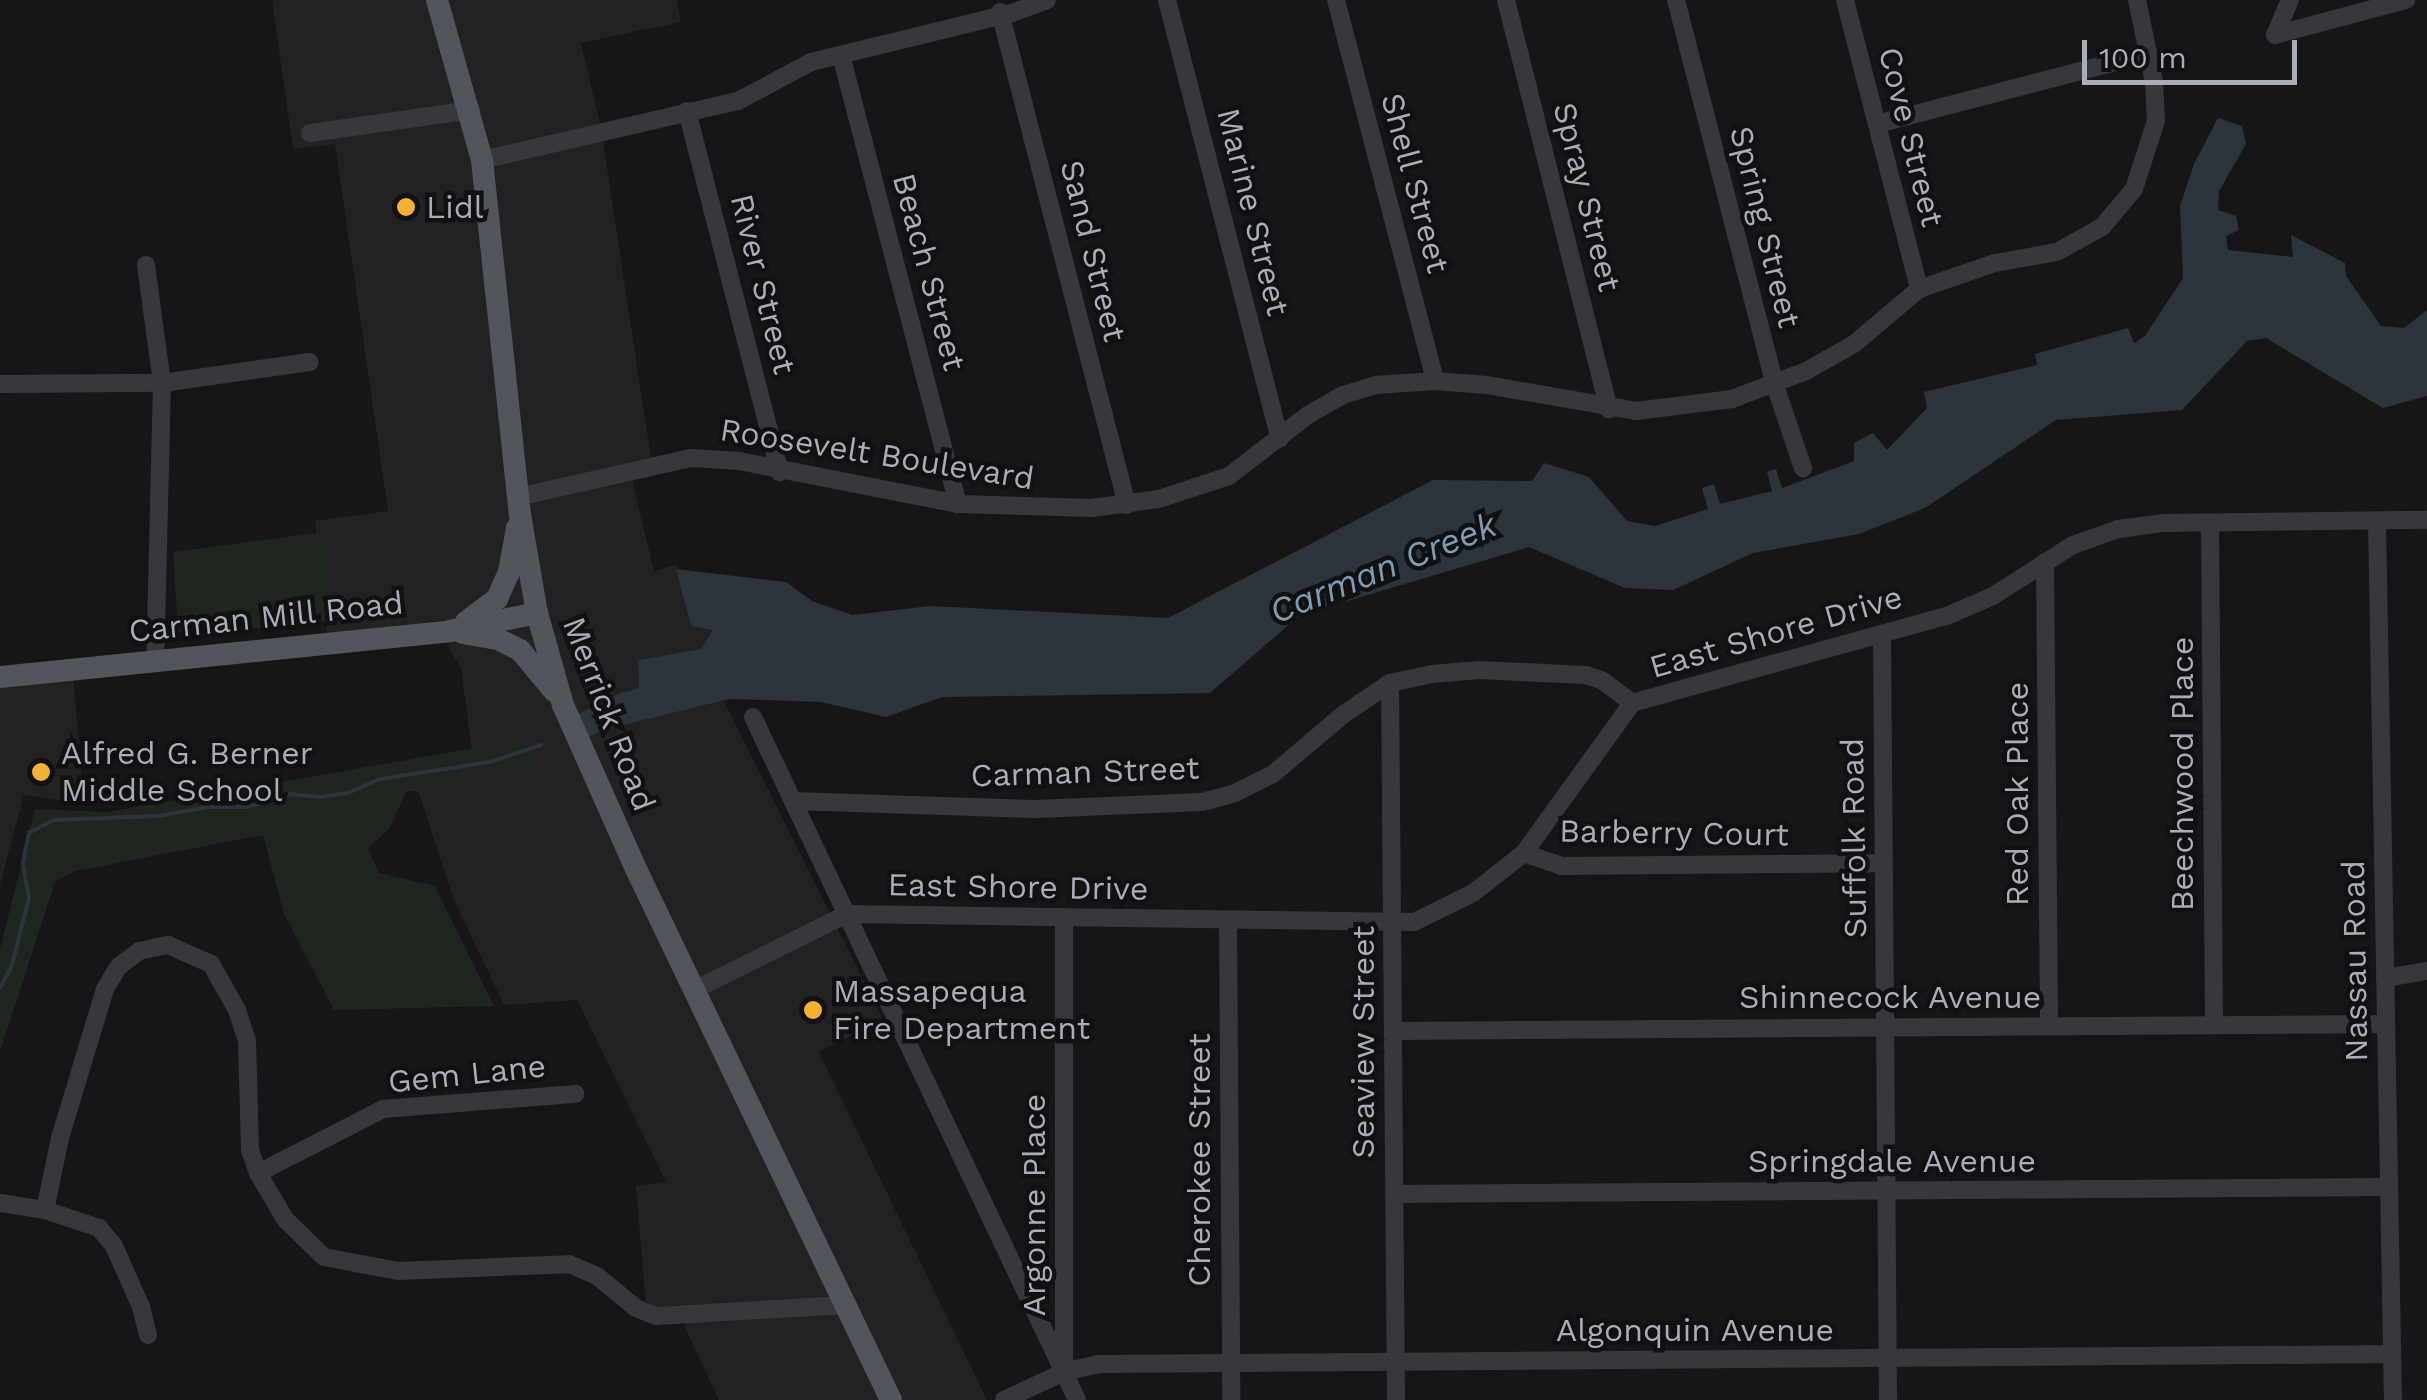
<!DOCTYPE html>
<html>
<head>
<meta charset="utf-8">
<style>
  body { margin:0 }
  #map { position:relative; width:2427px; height:1400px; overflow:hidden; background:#161618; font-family:"Work Sans",sans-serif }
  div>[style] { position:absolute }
  .built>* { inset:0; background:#222225 }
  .green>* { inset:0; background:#1e261f }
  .water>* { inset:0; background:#2c353c }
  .stream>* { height:4px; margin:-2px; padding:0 2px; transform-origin:2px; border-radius:2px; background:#2c353c }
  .river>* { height:25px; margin:-12.5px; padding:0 12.5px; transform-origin:12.5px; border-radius:12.5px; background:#2c353c }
  .minor>* { height:18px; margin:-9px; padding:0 9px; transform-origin:9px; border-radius:9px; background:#37383d }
  .major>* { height:22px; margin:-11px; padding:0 11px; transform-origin:11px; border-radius:11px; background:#53555c }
  .dots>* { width:28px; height:28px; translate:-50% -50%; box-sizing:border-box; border:5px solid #111113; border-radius:50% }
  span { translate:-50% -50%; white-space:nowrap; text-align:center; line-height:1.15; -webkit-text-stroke:9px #111113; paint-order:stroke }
  .street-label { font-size:32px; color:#a8adb8 }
  .poi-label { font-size:32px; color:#a8adb8 }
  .left { translate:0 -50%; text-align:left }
  .water-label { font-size:35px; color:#7f9bb3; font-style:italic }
  .scale { position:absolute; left:2082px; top:40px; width:215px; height:45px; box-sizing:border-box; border:5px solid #a8adb8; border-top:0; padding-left:12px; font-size:30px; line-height:35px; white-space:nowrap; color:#a8adb8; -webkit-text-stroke:8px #111113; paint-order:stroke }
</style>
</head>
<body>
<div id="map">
  <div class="built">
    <div style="clip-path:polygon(272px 0,677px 0,681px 22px,581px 43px,601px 128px,651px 458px,628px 463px,654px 571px,676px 565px,713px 629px,701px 649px,638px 660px,639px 687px,595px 708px,602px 729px,724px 701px,883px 1020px,819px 1052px,987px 1400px,719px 1400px,685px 1328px,684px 1305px,646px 1308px,636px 1186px,666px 1182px,577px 1000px,504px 1005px,454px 900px,411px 769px,473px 761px,461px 667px,449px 650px,445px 620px,327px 634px,315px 521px,388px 511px,335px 144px,293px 149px)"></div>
    <div style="clip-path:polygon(72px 662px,84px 804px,24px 795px,0 885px,0 670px)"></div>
  </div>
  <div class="green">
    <div style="clip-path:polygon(324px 532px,331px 606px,338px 620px,184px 635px,178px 630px,173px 552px)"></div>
    <div style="clip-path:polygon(522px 740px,537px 758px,426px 792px,406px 791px,390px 828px,368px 848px,379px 873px,435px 886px,494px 1006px,334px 1010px,284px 914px,263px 835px,75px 871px,55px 882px,0 1052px,0 950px,35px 809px,107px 812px)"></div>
  </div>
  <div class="water">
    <div style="clip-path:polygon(2218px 118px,2242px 126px,2246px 144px,2219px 191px,2218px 210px,2236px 216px,2239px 230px,2226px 236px,2228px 250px,2293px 257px,2291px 235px,2345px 263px,2346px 276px,2381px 326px,2404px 328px,2427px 310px,2427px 396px,2383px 408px,2266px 338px,2247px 341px,2182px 410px,2056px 420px,1925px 508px,1859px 534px,1753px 553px,1673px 590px,1625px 588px,1529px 547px,1300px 615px,1210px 693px,942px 697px,886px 717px,821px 702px,730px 699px,602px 730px,594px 707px,639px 687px,638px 660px,701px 649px,713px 630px,691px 626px,676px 569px,786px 582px,812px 601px,852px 615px,931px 606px,1168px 618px,1433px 480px,1532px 481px,1544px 463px,1589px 477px,1627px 521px,1655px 526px,1708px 509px,1702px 488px,1714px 484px,1720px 504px,1772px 491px,1767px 472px,1776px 469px,1782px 488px,1854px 461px,1854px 443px,1873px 433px,1887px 450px,1927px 408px,1924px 392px,2037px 365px,2035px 354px,2128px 328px,2134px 343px,2145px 336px,2183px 278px,2180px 206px,2194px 164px)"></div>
  </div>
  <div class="stream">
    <div style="left:0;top:988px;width:26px;rotate:-62deg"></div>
    <div style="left:12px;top:965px;width:69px;rotate:-75.8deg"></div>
    <div style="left:29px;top:898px;width:36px;rotate:-100deg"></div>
    <div style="left:23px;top:863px;width:31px;rotate:-79deg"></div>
    <div style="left:29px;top:833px;width:27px;rotate:-28deg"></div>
    <div style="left:53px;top:820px;width:105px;rotate:-2.2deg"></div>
    <div style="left:158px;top:816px;width:51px;rotate:-10.2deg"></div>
    <div style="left:208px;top:807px;width:39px"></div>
    <div style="left:247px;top:807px;width:46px;rotate:-16.5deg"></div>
    <div style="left:291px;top:794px;width:29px;rotate:6deg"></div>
    <div style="left:320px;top:797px;width:28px;rotate:-8deg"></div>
    <div style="left:348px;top:793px;width:35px;rotate:-24deg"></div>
    <div style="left:380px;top:779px;width:111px;rotate:-8.8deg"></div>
    <div style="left:490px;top:762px;width:54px;rotate:-18.4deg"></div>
  </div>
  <div class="river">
    <div style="left:585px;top:724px;width:45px;rotate:-26.6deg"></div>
  </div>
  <div class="minor">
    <div style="left:1167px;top:0;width:453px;rotate:75.6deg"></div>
    <div style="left:1336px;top:0;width:394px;rotate:75.4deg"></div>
    <div style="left:1506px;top:0;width:422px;rotate:75.9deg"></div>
    <div style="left:1676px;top:0;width:398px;rotate:75.6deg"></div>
    <div style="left:1775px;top:385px;width:88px;rotate:71.4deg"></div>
    <div style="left:1845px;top:0;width:298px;rotate:75.6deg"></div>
    <div style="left:1000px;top:12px;width:509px;rotate:75.55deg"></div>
    <div style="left:2275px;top:35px;width:136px;rotate:-15deg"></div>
    <div style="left:2275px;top:35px;width:38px;rotate:-67deg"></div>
    <div style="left:841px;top:55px;width:464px;rotate:75.4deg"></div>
    <div style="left:687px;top:111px;width:373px;rotate:75.6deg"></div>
    <div style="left:1877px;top:124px;width:281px;rotate:-14.6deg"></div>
    <div style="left:310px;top:133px;width:163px;rotate:-8.1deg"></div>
    <div style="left:482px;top:160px;width:263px;rotate:-13deg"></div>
    <div style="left:738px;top:101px;width:83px;rotate:-28.1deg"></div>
    <div style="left:811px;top:62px;width:207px;rotate:-13.7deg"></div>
    <div style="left:1012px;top:13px;width:37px;rotate:-20deg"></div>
    <div style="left:146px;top:265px;width:119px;rotate:82.3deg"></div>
    <div style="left:162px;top:383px;width:277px;rotate:91.4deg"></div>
    <div style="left:0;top:384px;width:162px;rotate:-0.4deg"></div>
    <div style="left:162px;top:383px;width:149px;rotate:-8.1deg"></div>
    <div style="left:518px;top:497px;width:177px;rotate:-12.7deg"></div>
    <div style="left:691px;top:458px;width:48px;rotate:3.6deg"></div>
    <div style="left:739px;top:461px;width:223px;rotate:11.1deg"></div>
    <div style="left:958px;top:504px;width:134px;rotate:1.7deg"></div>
    <div style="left:1092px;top:508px;width:68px;rotate:-7.7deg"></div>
    <div style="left:1159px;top:499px;width:74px;rotate:-18.2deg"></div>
    <div style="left:1229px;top:476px;width:100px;rotate:-37.7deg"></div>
    <div style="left:1308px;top:415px;width:40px;rotate:-29.7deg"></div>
    <div style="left:1343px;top:395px;width:34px;rotate:-17deg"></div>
    <div style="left:1376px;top:385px;width:59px;rotate:-3.9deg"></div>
    <div style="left:1435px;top:381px;width:52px;rotate:4.4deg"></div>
    <div style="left:1487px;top:385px;width:151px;rotate:9.9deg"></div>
    <div style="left:1636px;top:411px;width:97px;rotate:-7.1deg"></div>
    <div style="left:1732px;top:399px;width:79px;rotate:-20.7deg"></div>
    <div style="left:1806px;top:371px;width:55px;rotate:-29.4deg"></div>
    <div style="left:1854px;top:344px;width:85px;rotate:-40.2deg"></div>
    <div style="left:1919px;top:289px;width:80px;rotate:-18.9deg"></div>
    <div style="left:1995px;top:263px;width:63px;rotate:-10.1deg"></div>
    <div style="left:2057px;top:252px;width:51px;rotate:-29.1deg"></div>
    <div style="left:2102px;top:227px;width:50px;rotate:-49.9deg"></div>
    <div style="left:2134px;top:189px;width:71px;rotate:-72.1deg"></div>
    <div style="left:2156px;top:121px;width:39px;rotate:-93deg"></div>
    <div style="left:2154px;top:82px;width:84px;rotate:-101.7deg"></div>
    <div style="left:2377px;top:521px;width:879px;rotate:88.96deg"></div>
    <div style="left:2210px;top:523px;width:501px;rotate:89.54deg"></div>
    <div style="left:2045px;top:562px;width:464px;rotate:89.5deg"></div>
    <div style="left:1882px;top:635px;width:765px;rotate:89.55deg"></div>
    <div style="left:1390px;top:683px;width:717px;rotate:89.52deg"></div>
    <div style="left:753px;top:717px;width:756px;rotate:64.62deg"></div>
    <div style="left:793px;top:801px;width:243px;rotate:1.9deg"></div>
    <div style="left:1036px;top:809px;width:166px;rotate:-2.4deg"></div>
    <div style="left:1202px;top:802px;width:34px;rotate:-15deg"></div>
    <div style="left:1235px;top:793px;width:42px;rotate:-26.6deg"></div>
    <div style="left:1273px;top:774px;width:93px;rotate:-40.2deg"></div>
    <div style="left:1344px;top:714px;width:55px;rotate:-34deg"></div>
    <div style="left:1390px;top:683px;width:43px;rotate:-12.1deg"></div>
    <div style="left:1432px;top:674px;width:47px;rotate:-4.9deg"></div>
    <div style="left:1479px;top:670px;width:107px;rotate:2.7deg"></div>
    <div style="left:1586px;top:675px;width:18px;rotate:19deg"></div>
    <div style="left:1603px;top:681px;width:36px;rotate:37deg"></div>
    <div style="left:1524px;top:853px;width:39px;rotate:19deg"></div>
    <div style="left:1561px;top:866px;width:323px;rotate:-0.5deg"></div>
    <div style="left:1064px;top:918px;width:448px;rotate:90deg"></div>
    <div style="left:1228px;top:920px;width:480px;rotate:89.6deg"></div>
    <div style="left:2385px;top:978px;width:43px;rotate:-9.5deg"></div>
    <div style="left:694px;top:990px;width:171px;rotate:-26.4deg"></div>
    <div style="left:847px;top:914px;width:567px;rotate:0.81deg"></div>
    <div style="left:1414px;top:922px;width:66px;rotate:-26.2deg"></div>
    <div style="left:1473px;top:893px;width:65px;rotate:-38.1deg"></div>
    <div style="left:1524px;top:853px;width:185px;rotate:-54.2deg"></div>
    <div style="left:1632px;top:703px;width:329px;rotate:-15.5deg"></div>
    <div style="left:1949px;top:615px;width:48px;rotate:-23.4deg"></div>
    <div style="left:1993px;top:596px;width:95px;rotate:-32.5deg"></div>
    <div style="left:2073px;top:545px;width:48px;rotate:-19.6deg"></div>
    <div style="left:2118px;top:529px;width:45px;rotate:-7.6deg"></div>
    <div style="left:2163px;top:523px;width:264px;rotate:-0.7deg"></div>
    <div style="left:1393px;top:1031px;width:993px;rotate:-0.4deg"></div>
    <div style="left:258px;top:1173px;width:140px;rotate:-27.1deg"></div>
    <div style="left:383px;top:1109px;width:193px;rotate:-4.5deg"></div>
    <div style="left:1394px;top:1194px;width:995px;rotate:-0.4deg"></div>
    <div style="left:0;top:1203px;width:46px;rotate:8.8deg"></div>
    <div style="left:45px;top:1210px;width:57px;rotate:18.4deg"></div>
    <div style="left:99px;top:1228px;width:23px;rotate:50deg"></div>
    <div style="left:114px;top:1246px;width:67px;rotate:66.1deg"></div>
    <div style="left:141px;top:1307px;width:29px;rotate:76deg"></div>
    <div style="left:45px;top:1210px;width:74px;rotate:-78.2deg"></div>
    <div style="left:60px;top:1138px;width:156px;rotate:-73.2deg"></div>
    <div style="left:105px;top:989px;width:26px;rotate:-59deg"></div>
    <div style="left:118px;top:967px;width:26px;rotate:-37deg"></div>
    <div style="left:139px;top:951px;width:30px;rotate:-12deg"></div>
    <div style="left:168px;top:945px;width:47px;rotate:23.8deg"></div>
    <div style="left:211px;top:964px;width:53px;rotate:60.5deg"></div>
    <div style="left:237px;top:1010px;width:33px;rotate:72deg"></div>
    <div style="left:247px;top:1041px;width:109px;rotate:88.4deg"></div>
    <div style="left:250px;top:1150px;width:24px;rotate:71deg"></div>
    <div style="left:258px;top:1173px;width:53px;rotate:59.6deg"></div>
    <div style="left:285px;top:1219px;width:54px;rotate:44.3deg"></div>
    <div style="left:324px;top:1257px;width:75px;rotate:10.7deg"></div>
    <div style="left:398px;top:1271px;width:171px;rotate:-2.3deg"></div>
    <div style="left:569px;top:1264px;width:30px;rotate:23deg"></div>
    <div style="left:597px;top:1276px;width:50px;rotate:39.4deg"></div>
    <div style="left:636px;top:1308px;width:22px;rotate:22deg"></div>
    <div style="left:656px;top:1316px;width:190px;rotate:-3.3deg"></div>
    <div style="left:1004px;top:1400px;width:66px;rotate:-25deg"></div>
    <div style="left:1064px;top:1372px;width:35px;rotate:-13deg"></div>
    <div style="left:1098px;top:1364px;width:1294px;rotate:-0.44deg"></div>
  </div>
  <div class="major">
    <div style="left:437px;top:0;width:166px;rotate:74.3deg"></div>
    <div style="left:482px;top:160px;width:356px;rotate:83.9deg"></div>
    <div style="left:520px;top:514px;width:100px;rotate:80.3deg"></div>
    <div style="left:537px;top:613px;width:96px;rotate:74.2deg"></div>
    <div style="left:563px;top:705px;width:180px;rotate:66deg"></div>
    <div style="left:636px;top:869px;width:589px;rotate:64.35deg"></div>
    <div style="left:466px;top:622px;width:39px;rotate:-37deg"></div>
    <div style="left:497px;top:599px;width:30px;rotate:-66deg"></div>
    <div style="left:509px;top:572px;width:45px;rotate:-79.7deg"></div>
    <div style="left:463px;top:633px;width:36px;rotate:10deg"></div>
    <div style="left:498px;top:639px;width:25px;rotate:27deg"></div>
    <div style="left:520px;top:650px;width:53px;rotate:50.3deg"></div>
    <div style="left:0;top:677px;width:452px;rotate:-5.8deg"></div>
    <div style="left:450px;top:631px;width:89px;rotate:-11.7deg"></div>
  </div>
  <div class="dots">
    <div style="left:406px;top:207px;background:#f2b134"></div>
    <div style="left:41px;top:772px;background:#f2b134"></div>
    <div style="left:813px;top:1010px;background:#f2b134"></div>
  </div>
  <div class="street-label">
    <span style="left:1911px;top:137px;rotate:76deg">Cove Street</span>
    <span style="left:1415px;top:183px;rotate:75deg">Shell Street</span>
    <span style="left:1587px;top:197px;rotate:76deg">Spray Street</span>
    <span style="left:1253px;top:212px;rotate:76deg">Marine Street</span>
    <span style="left:1765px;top:227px;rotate:76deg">Spring Street</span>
    <span style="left:1093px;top:251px;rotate:76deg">Sand Street</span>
    <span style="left:929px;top:272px;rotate:75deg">Beach Street</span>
    <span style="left:763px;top:284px;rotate:76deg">River Street</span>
    <span style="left:877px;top:454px;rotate:9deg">Roosevelt Boulevard</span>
    <span style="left:266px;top:617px;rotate:-6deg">Carman Mill Road</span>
    <span style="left:1776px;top:632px;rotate:-16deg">East Shore Drive</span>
    <span style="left:609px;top:714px;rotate:69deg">Merrick Road</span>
    <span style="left:1085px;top:772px;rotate:-2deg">Carman Street</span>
    <span style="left:2182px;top:774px;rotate:-90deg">Beechwood Place</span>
    <span style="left:2017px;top:794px;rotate:-90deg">Red Oak Place</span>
    <span style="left:1674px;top:833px;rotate:1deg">Barberry Court</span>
    <span style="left:1854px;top:838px;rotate:-91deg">Suffolk Road</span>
    <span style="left:1018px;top:887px;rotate:1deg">East Shore Drive</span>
    <span style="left:2355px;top:961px;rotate:-91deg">Nassau Road</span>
    <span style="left:1890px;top:997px">Shinnecock Avenue</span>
    <span style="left:1363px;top:1042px;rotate:-90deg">Seaview Street</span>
    <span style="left:467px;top:1074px;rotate:-6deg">Gem Lane</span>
    <span style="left:1199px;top:1160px;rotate:-90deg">Cherokee Street</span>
    <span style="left:1892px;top:1161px">Springdale Avenue</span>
    <span style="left:1034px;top:1205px;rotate:-90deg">Argonne Place</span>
    <span style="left:1695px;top:1330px">Algonquin Avenue</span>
  </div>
  <div class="poi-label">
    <span class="left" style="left:426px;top:207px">Lidl</span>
    <span class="left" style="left:61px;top:772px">Alfred G. Berner<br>Middle School</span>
    <span class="left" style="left:833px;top:1010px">Massapequa<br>Fire Department</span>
  </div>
  <div class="water-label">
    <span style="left:1383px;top:568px;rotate:-22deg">Carman Creek</span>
  </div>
  <div class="scale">100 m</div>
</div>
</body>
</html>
